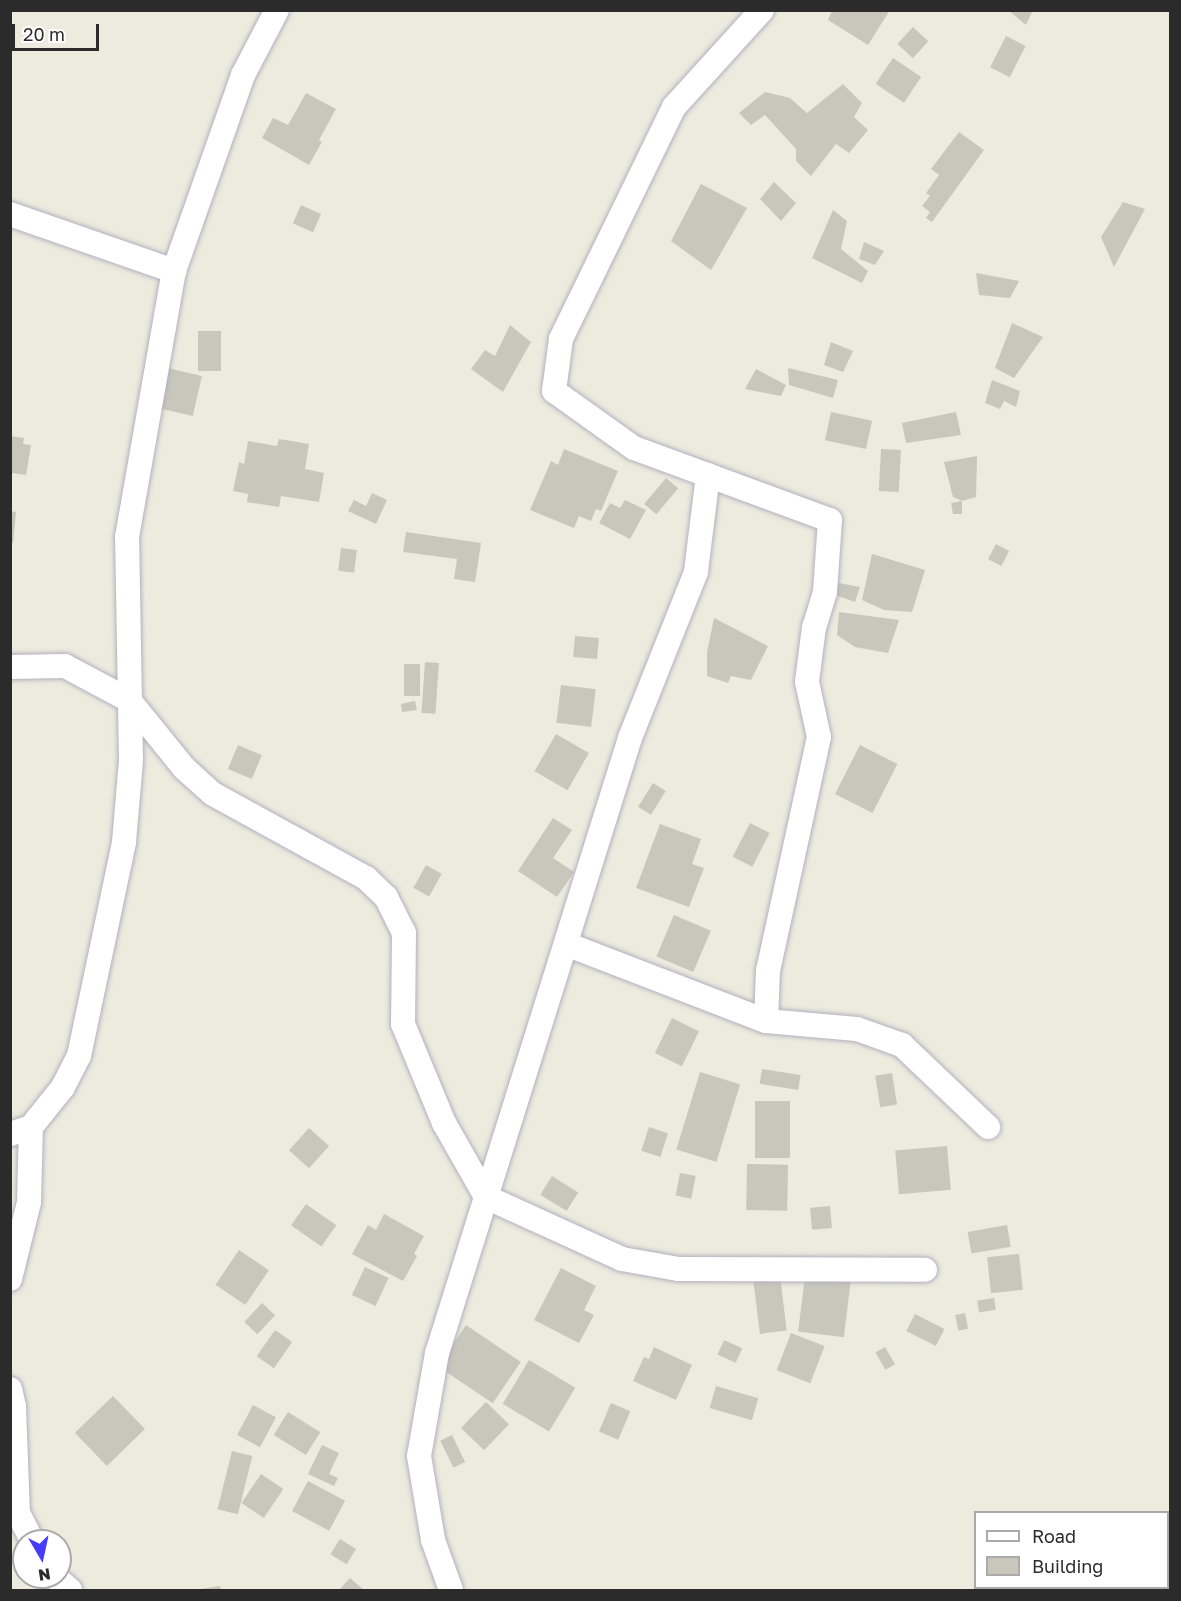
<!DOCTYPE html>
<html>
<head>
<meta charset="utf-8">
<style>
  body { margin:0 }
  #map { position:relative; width:1181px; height:1601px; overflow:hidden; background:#edeade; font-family:"Golos Text",sans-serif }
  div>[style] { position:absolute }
  .building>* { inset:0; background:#c9c7bc; transform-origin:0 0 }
  .roads { filter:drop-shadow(0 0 2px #b1b1bf) drop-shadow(0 0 2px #b1b1bf) }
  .minor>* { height:24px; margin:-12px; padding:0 12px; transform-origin:12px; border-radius:12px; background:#fff }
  span { translate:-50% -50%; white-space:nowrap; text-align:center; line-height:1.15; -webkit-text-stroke:6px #fff; paint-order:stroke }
  .frame { position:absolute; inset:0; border:12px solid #2b2b2b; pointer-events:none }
  .legend { position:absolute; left:974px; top:1511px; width:195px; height:78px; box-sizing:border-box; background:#fff; border:2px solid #aaa; margin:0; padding:8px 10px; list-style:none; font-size:18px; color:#2b2b2b }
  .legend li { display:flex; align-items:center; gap:12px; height:30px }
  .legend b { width:30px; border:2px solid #aaa }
  .north { position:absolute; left:12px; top:1529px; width:60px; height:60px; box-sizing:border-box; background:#fff; border:2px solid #aaa; border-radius:50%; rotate:171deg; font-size:16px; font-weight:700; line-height:24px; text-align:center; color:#2b2b2b }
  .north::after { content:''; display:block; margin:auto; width:21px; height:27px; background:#453dfb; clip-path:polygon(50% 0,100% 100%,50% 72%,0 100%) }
  .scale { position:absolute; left:12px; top:24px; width:87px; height:27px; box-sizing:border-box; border:3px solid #2b2b2b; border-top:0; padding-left:8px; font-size:18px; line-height:21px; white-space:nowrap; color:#2b2b2b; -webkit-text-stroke:4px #fff; paint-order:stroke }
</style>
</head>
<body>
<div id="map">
  <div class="building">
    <div style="clip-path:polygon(832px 10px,890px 10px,868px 45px,828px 20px)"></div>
    <div style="clip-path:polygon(1008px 10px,1033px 10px,1026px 25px)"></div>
    <div style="left:913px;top:27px;width:21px;height:23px;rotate:43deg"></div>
    <div style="left:1006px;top:36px;width:22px;height:35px;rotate:27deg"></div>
    <div style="left:893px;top:58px;width:34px;height:31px;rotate:34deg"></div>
    <div style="clip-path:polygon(843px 84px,862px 103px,854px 117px,868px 130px,849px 153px,836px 144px,811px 176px,796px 161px,796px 149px,765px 115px,751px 125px,739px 113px,765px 92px,790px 98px,807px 113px)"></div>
    <div style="clip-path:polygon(306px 93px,336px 109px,319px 140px,322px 142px,309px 165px,262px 138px,273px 118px,288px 125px)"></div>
    <div style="clip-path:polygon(959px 132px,984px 150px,932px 222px,926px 218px,930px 212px,922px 206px,930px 196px,926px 193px,939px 175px,931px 169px)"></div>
    <div style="clip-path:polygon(774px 182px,796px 203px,781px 221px,760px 199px)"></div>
    <div style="clip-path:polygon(701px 184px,747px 208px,711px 270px,671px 241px)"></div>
    <div style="clip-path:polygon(1123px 202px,1145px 209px,1114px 267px,1101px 237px)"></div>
    <div style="left:301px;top:205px;width:22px;height:20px;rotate:24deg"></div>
    <div style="clip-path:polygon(833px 210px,847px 221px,841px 249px,868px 271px,862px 283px,812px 258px)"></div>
    <div style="clip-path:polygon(864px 242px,884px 251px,875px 265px,859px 259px)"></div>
    <div style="clip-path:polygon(976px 273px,1019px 281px,1010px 298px,979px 295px)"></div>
    <div style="clip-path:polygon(1012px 323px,1043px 337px,1014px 378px,995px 368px)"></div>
    <div style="clip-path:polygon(510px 325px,531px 342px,503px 392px,471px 369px,485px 350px,495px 356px)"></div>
    <div style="left:198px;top:331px;width:23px;height:40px"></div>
    <div style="clip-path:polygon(831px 342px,853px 351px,843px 372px,824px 365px)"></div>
    <div style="left:163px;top:367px;width:40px;height:41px;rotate:13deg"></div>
    <div style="clip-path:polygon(788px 368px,838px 380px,833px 398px,789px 385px)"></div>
    <div style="clip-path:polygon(756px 369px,786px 385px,781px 396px,745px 389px)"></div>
    <div style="clip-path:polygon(992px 380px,1020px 391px,1016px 407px,1004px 401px,1000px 409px,985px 403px)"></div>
    <div style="left:831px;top:412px;width:42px;height:29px;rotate:12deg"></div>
    <div style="clip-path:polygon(956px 412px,961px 435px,906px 443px,902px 423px)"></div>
    <div style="clip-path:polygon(10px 436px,24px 438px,23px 444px,31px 445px,26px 475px,12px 473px,10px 477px)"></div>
    <div style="clip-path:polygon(279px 439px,309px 444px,305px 469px,324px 473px,319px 502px,281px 496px,279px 507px,247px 502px,248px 494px,233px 491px,239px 462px,244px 464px,248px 441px,277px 446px)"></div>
    <div style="clip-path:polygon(564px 449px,618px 471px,601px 511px,596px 509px,591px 521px,579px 516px,574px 528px,530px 510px,551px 461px,558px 465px)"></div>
    <div style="left:881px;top:449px;width:20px;height:42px;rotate:3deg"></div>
    <div style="clip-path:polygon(977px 456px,976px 497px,962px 501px,953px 497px,944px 462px)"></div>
    <div style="left:666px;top:478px;width:16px;height:34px;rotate:40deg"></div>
    <div style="clip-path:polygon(372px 493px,387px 500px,376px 524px,348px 511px,354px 500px,366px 506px)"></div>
    <div style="clip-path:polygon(625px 500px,646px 510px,630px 539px,599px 523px,610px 503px,620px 508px)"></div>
    <div style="clip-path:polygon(962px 501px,962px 514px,953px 514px,951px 503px)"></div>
    <div style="clip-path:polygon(10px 511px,16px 512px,13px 543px,10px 542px)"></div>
    <div style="clip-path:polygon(406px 532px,481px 543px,475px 582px,454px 579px,457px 559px,403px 552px)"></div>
    <div style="left:996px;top:544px;width:15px;height:17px;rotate:28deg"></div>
    <div style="left:341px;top:548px;width:16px;height:23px;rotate:7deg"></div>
    <div style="clip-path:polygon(872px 554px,925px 570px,912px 612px,884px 610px,862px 600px)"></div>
    <div style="clip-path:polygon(834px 582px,860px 587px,855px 602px,835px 595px)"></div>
    <div style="clip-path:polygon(839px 612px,899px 620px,888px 653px,855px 647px,837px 635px)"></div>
    <div style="clip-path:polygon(714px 618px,768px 646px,751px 680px,731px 676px,728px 683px,707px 676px,707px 652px)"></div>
    <div style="left:575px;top:636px;width:24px;height:21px;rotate:5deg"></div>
    <div style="left:425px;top:662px;width:14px;height:51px;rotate:4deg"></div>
    <div style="left:404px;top:664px;width:16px;height:32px"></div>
    <div style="left:561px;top:685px;width:35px;height:38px;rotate:7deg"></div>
    <div style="clip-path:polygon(415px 701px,417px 710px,402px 712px,401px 704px)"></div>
    <div style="left:556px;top:734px;width:38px;height:43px;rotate:30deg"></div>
    <div style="left:238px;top:745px;width:26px;height:26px;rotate:23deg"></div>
    <div style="left:860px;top:745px;width:42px;height:55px;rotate:27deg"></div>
    <div style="left:653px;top:783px;width:15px;height:28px;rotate:32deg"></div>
    <div style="clip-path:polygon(553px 818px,572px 830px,553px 858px,574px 872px,557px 897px,518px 871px)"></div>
    <div style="left:750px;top:823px;width:22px;height:38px;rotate:27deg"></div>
    <div style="clip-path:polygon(660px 824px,701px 839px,692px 864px,704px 868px,689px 907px,636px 888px)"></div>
    <div style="left:426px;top:865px;width:18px;height:26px;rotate:29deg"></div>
    <div style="left:674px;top:915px;width:40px;height:45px;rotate:23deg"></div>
    <div style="left:672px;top:1018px;width:30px;height:39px;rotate:26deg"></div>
    <div style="left:762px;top:1069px;width:39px;height:15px;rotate:9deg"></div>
    <div style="left:700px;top:1072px;width:42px;height:81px;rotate:17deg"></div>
    <div style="left:892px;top:1073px;width:32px;height:17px;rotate:81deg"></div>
    <div style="left:755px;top:1101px;width:35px;height:57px"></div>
    <div style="left:649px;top:1127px;width:20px;height:25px;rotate:18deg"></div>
    <div style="left:309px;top:1128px;width:27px;height:30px;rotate:42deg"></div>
    <div style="left:947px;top:1146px;width:44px;height:52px;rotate:85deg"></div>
    <div style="left:747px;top:1164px;width:41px;height:46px;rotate:1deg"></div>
    <div style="left:680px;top:1173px;width:16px;height:23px;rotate:11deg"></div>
    <div style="left:552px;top:1176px;width:31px;height:22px;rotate:32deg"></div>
    <div style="left:306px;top:1204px;width:37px;height:26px;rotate:35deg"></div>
    <div style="left:830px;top:1206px;width:22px;height:20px;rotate:85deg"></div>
    <div style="clip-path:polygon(384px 1214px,424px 1236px,414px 1254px,417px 1256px,403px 1281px,352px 1254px,368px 1225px,376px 1230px)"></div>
    <div style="left:1007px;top:1225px;width:22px;height:40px;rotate:80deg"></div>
    <div style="left:239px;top:1250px;width:36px;height:42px;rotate:34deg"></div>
    <div style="left:1019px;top:1254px;width:36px;height:32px;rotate:84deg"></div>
    <div style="left:365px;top:1267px;width:26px;height:31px;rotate:25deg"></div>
    <div style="clip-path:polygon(561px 1268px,596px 1286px,584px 1310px,594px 1315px,579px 1343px,534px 1320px)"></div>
    <div style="left:780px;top:1276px;width:55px;height:27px;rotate:83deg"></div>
    <div style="left:805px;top:1276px;width:46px;height:56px;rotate:7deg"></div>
    <div style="left:994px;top:1298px;width:12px;height:17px;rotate:81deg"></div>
    <div style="left:262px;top:1303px;width:18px;height:26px;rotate:43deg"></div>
    <div style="left:965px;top:1313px;width:16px;height:10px;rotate:79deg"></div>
    <div style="left:915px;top:1314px;width:33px;height:19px;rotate:27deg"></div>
    <div style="left:466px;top:1325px;width:66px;height:50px;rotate:34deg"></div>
    <div style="left:275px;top:1330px;width:21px;height:32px;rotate:35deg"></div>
    <div style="left:791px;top:1333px;width:36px;height:40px;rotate:21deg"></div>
    <div style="left:724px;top:1340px;width:20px;height:16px;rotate:24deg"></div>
    <div style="clip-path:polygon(654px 1347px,692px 1365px,676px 1400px,633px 1381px,644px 1357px,649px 1359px)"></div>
    <div style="left:885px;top:1347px;width:20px;height:11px;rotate:60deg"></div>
    <div style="left:529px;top:1360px;width:54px;height:51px;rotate:31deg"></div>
    <div style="left:716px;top:1386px;width:44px;height:23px;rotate:16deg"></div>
    <div style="left:113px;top:1396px;width:46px;height:53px;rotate:46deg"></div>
    <div style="left:486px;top:1402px;width:32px;height:36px;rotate:44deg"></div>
    <div style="left:611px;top:1403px;width:21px;height:31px;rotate:23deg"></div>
    <div style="left:253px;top:1405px;width:26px;height:34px;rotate:28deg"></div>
    <div style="left:288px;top:1412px;width:38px;height:27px;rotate:32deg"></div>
    <div style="left:452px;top:1435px;width:30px;height:13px;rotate:64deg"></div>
    <div style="clip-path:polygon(322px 1445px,339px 1453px,329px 1474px,338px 1478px,334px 1486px,308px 1474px)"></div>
    <div style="left:232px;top:1451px;width:21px;height:60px;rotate:14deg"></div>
    <div style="left:261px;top:1474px;width:27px;height:35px;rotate:34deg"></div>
    <div style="left:308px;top:1481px;width:42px;height:34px;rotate:28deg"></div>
    <div style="left:340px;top:1539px;width:19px;height:18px;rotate:32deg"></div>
    <div style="clip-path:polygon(350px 1578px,364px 1590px,339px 1590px)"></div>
    <div style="clip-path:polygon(220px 1586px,221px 1590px,201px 1590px,201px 1589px)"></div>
  </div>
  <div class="roads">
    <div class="minor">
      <div style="left:762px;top:10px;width:131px;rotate:132.2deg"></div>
      <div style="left:674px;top:107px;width:258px;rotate:116deg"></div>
      <div style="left:561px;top:339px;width:52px;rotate:97.7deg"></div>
      <div style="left:554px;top:391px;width:98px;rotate:35.5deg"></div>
      <div style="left:634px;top:448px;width:209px;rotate:20.2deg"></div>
      <div style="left:830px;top:520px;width:72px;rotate:94deg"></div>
      <div style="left:825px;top:592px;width:37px;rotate:107deg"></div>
      <div style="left:814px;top:627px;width:55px;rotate:97.3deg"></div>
      <div style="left:807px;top:682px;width:56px;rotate:77.7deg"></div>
      <div style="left:819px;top:737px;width:239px;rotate:102.3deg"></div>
      <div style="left:768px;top:970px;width:51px;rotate:92.2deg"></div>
      <div style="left:10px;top:214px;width:174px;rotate:19.2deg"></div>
      <div style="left:708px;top:475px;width:98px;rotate:97.1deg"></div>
      <div style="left:696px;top:572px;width:179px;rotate:111.7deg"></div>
      <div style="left:630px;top:738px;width:481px;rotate:107.4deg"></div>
      <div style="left:486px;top:1197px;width:149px;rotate:24.5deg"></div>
      <div style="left:622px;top:1259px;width:58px;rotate:10deg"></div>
      <div style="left:679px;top:1269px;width:246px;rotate:0.2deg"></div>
      <div style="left:10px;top:667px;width:55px;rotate:-1deg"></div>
      <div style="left:65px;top:666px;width:72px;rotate:28deg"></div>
      <div style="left:129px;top:700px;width:87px;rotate:51deg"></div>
      <div style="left:184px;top:768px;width:39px;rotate:42deg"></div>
      <div style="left:213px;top:794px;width:175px;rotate:28.8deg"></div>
      <div style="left:366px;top:878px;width:28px;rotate:44deg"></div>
      <div style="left:386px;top:897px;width:40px;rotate:63.4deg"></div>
      <div style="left:404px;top:933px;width:91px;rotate:90.6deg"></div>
      <div style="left:403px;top:1024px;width:107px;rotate:67.5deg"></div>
      <div style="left:444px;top:1123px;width:85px;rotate:60.4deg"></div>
      <div style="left:486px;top:1197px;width:164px;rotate:107.4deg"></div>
      <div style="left:437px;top:1353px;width:105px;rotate:99.9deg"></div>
      <div style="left:419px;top:1456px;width:85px;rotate:80.5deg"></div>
      <div style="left:433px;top:1540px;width:53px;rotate:70.2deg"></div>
      <div style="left:566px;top:944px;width:214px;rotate:21.1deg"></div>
      <div style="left:766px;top:1021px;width:91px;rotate:5deg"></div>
      <div style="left:857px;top:1029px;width:48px;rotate:19.6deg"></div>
      <div style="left:902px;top:1045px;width:119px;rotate:43.6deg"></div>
      <div style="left:10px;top:1134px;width:22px;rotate:-18deg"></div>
      <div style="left:31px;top:1127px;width:51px;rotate:-51.3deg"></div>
      <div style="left:63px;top:1087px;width:35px;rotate:-63deg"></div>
      <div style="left:79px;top:1056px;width:219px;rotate:-78.1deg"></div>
      <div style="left:124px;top:842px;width:81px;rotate:-85.1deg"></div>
      <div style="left:131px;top:761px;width:224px;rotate:-91deg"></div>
      <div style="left:127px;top:537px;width:270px;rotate:-80deg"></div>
      <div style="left:174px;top:271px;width:208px;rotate:-70.6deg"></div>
      <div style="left:243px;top:75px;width:73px;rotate:-62.4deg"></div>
      <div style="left:10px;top:1279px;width:79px;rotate:-76.1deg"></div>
      <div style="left:29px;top:1202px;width:75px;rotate:-88.5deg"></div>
      <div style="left:10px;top:1389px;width:17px;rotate:77deg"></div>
      <div style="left:14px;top:1406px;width:107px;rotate:87.9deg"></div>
      <div style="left:18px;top:1513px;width:31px;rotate:63deg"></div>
      <div style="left:55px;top:1577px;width:20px;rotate:41deg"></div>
    </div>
  </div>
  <div class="frame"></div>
  <ul class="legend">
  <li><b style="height:8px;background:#fff"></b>Road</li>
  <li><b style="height:16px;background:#c9c7bc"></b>Building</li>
  </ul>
  <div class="north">N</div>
  <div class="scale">20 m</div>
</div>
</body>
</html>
